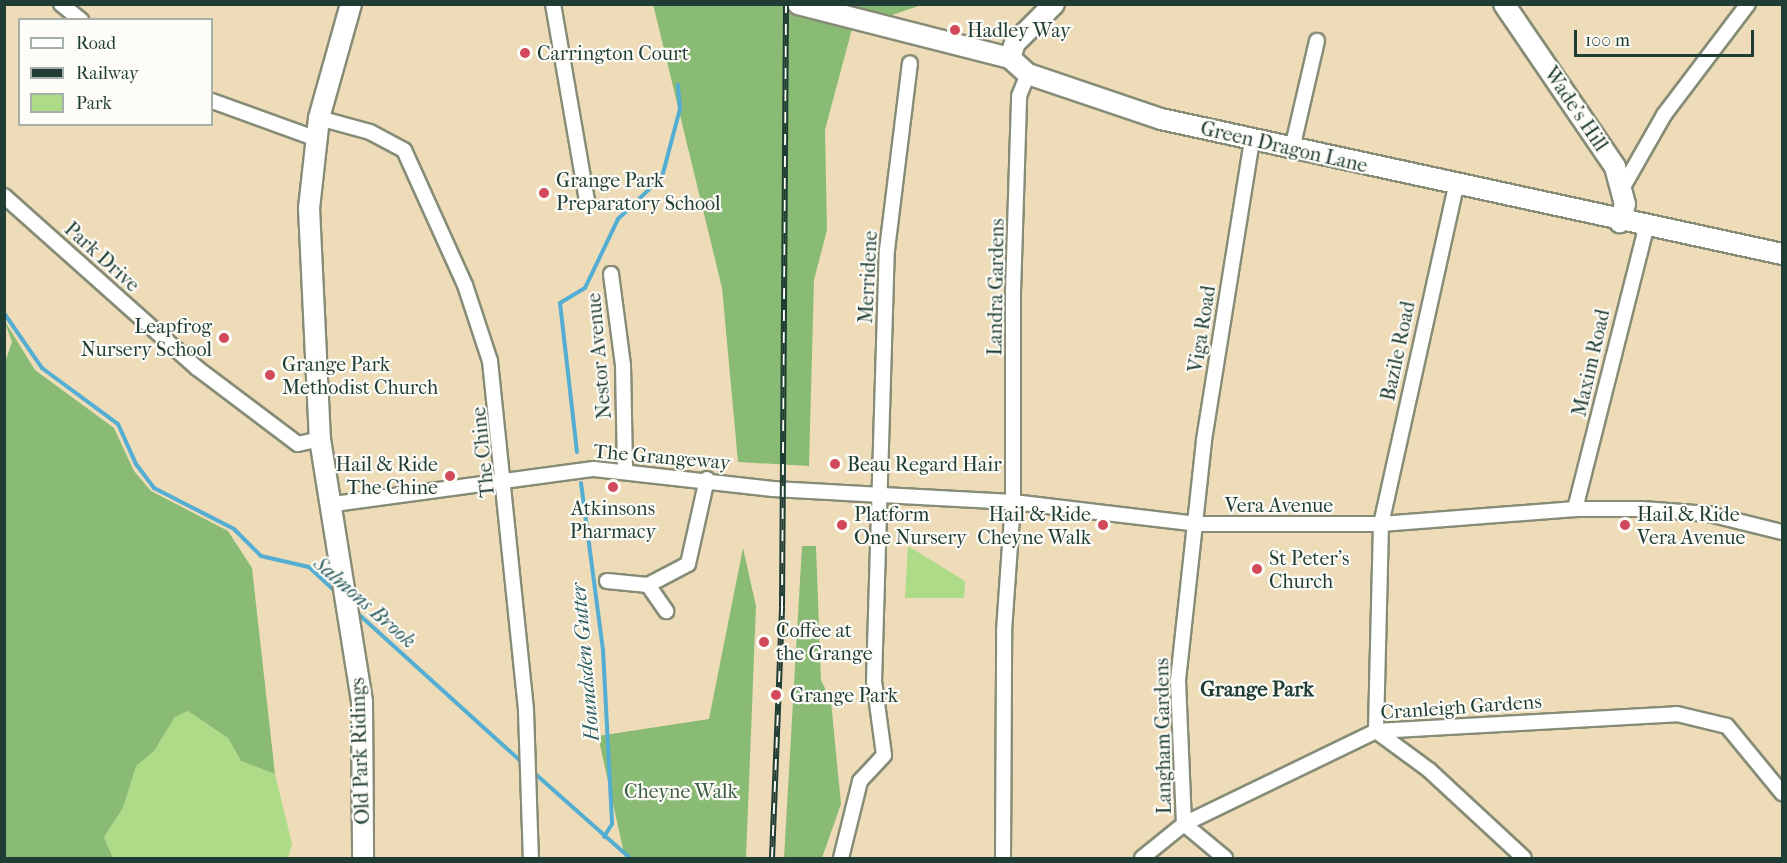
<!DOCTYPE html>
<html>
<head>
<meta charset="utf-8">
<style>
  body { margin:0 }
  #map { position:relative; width:1787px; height:863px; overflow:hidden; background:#eedcb9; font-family:"IM FELL French Canon",serif }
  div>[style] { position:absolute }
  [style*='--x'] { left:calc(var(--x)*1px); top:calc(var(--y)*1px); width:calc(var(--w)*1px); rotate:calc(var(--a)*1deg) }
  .green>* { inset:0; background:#addb88 }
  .forest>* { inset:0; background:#8abb74 }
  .stream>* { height:4px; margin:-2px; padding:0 2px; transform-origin:2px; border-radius:2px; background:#54add2 }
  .roads { filter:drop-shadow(2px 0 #868c76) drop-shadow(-2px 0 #868c76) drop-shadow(0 2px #868c76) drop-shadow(0 -2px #868c76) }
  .street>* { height:14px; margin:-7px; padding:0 7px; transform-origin:7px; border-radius:7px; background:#fff }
  .secondary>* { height:20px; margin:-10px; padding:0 10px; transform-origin:10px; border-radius:10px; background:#fff }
  .rail>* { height:6px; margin-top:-3px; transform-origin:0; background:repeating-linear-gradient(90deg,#fdfcf7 0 11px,#1f3d34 0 22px); box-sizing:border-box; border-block:2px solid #1f3d34 }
  .dots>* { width:16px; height:16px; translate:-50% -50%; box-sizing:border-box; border:3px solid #fdfcf7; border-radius:50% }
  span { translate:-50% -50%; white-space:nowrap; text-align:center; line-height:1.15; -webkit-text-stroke:4.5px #fdfcf7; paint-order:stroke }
  .poi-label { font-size:20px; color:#1f3d34 }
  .left { translate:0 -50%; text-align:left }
  .right { translate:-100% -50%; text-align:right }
  .street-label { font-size:20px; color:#1f3d34 }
  .park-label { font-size:20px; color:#3b5d45 }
  .water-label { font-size:21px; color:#2f5f63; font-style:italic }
  .neighbourhood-label { font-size:21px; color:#1f3d34; font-weight:700 }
  .frame { position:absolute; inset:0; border:6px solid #1f3d34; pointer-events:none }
  .legend { position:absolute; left:18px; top:18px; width:195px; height:108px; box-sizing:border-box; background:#fdfcf7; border:2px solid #a4b0a9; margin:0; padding:8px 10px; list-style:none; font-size:18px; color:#1f3d34 }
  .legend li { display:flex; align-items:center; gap:12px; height:30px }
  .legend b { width:30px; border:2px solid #a4b0a9 }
  .scale { position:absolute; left:1574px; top:30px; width:180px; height:27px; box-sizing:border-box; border:3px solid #1f3d34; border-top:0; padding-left:8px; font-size:18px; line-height:21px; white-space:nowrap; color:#1f3d34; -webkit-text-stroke:4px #fdfcf7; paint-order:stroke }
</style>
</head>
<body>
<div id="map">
  <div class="green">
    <i style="clip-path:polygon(908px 546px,965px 581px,964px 598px,905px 598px)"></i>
    <i style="clip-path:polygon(188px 711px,228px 738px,241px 761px,275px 774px,292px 844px,288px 858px,113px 858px,104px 837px,123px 808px,136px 765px,154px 751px,175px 717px)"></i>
  </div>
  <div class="forest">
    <i style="clip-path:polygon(653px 4px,921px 5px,852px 29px,825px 130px,827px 230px,814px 280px,809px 466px,738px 462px,722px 288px)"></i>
    <i style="clip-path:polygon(4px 320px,35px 370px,114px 428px,134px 471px,151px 491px,228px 531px,252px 568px,275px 774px,241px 761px,228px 738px,188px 711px,175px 717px,154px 751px,136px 766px,123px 808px,104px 837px,113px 858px,5px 858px,4px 365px,12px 342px)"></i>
    <i style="clip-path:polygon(802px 546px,816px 546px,821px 680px,831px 701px,841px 804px,822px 858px,784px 858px)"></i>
    <i style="clip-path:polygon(743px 548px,756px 606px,746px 858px,625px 858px,598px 736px,709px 719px)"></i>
  </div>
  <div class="stream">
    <i style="--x:4;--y:313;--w:67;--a:55.4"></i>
    <i style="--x:42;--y:368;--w:94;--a:36.4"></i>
    <i style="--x:118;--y:424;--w:44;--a:65.8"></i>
    <i style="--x:136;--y:464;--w:30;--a:53"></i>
    <i style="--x:154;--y:488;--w:90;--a:27.1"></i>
    <i style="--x:234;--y:529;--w:38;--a:45"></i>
    <i style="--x:261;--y:556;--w:49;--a:12.9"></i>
    <i style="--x:309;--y:567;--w:40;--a:43"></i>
    <i style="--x:577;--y:452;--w:150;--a:-96.5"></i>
    <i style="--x:560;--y:303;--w:29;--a:-31"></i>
    <i style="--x:585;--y:288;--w:76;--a:-64.4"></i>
    <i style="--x:618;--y:219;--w:61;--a:-43.7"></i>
    <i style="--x:662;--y:177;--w:70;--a:-75.2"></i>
    <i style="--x:680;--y:109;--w:24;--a:-95"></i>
    <i style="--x:581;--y:483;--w:168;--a:82.5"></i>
    <i style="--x:603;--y:650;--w:174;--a:87"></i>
    <i style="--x:612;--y:824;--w:15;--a:122"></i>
    <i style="--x:354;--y:610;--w:229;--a:42.2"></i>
    <i style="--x:532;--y:771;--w:131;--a:41.6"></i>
  </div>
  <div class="roads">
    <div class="street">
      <i style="--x:61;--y:4;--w:26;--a:39"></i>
      <i style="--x:553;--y:4;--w:200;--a:80.2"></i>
      <i style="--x:212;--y:101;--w:112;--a:19.9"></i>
      <i style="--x:319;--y:118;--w:53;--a:15.4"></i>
      <i style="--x:370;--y:132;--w:38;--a:28"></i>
      <i style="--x:404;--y:150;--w:148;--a:65.7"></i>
      <i style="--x:465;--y:285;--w:80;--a:71.8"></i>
      <i style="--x:490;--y:361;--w:352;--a:84.1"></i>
      <i style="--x:526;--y:711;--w:147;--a:88.1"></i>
      <i style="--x:1292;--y:149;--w:111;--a:-77"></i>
      <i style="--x:1456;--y:186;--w:346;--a:102.5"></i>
      <i style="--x:1381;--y:524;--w:207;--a:91.4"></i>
      <i style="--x:1376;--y:731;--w:66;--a:36.3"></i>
      <i style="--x:1429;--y:770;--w:129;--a:42.8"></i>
      <i style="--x:1623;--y:187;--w:83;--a:-60.3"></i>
      <i style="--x:1664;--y:115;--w:139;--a:-52.9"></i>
      <i style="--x:4;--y:196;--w:259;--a:41.7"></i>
      <i style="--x:197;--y:368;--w:126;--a:37"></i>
      <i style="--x:298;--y:444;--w:23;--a:-13"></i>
      <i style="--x:611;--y:274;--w:92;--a:82.5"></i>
      <i style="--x:623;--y:365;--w:105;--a:88.9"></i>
      <i style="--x:334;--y:504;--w:262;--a:-7.7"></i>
      <i style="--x:594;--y:469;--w:180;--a:6.4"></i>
      <i style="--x:773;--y:489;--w:240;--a:3.1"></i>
      <i style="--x:1013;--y:502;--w:185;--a:6.8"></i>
      <i style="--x:1197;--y:524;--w:184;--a:0"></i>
      <i style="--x:1381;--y:524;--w:195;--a:-4.4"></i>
      <i style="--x:1575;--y:509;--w:67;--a:0"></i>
      <i style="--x:1642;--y:509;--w:67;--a:4.3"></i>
      <i style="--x:1709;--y:514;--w:75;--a:13.9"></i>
      <i style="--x:1575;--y:509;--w:290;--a:-75.8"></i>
      <i style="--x:607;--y:581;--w:41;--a:5.6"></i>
      <i style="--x:648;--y:585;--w:45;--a:-27.7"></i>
      <i style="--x:688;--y:564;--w:87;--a:-77.4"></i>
      <i style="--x:648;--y:585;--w:32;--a:55"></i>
      <i style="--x:841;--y:858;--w:79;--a:-76.1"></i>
      <i style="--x:860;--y:781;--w:35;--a:-47"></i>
      <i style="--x:884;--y:755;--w:75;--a:-97.7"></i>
      <i style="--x:874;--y:681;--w:431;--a:-88.3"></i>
      <i style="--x:887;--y:250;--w:188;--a:-83"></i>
      <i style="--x:1003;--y:858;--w:227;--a:-89.7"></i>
      <i style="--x:1004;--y:631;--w:129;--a:-86"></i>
      <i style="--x:1013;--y:502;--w:210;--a:-90"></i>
      <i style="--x:1013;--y:292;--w:196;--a:-88.2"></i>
      <i style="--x:1019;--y:96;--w:24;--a:-68"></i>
      <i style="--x:1142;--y:858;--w:54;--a:-39"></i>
      <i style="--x:1184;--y:824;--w:213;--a:-25.8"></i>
      <i style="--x:1376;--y:731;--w:301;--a:-3.2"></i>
      <i style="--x:1677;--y:714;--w:51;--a:13.5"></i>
      <i style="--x:1727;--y:726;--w:87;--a:50.6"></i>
      <i style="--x:1225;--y:858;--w:53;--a:-140.3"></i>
      <i style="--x:1184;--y:824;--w:144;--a:-92.4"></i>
      <i style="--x:1178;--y:680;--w:241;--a:-83.8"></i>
      <i style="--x:1204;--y:440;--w:303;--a:-80.9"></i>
    </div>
    <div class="secondary">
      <i style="--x:351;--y:4;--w:118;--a:105.7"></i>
      <i style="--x:319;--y:118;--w:91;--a:96.3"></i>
      <i style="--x:309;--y:208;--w:231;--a:87.3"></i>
      <i style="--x:320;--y:439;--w:266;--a:80.9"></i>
      <i style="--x:362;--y:702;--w:156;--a:89.6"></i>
      <i style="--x:798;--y:4;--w:219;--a:14.3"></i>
      <i style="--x:1010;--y:58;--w:24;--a:42"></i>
      <i style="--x:1028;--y:74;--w:140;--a:18.7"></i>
      <i style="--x:1161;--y:119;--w:636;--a:12.26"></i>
      <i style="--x:1504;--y:4;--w:197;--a:55.7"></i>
      <i style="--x:1615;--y:167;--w:38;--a:75"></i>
      <i style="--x:1625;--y:204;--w:19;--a:106"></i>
      <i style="--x:1010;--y:58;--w:16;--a:-72"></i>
      <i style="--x:1015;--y:43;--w:55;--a:-45"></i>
    </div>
  </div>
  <div class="rail">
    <i style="--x:772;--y:858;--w:251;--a:-87.7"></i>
    <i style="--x:782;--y:607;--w:603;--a:-89.62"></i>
  </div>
  <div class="dots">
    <i style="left:955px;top:30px;background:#d1495b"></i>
    <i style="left:525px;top:53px;background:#d1495b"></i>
    <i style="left:544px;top:193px;background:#d1495b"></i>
    <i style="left:224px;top:338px;background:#d1495b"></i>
    <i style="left:270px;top:375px;background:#d1495b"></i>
    <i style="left:835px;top:464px;background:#d1495b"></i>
    <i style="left:450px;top:476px;background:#d1495b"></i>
    <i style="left:613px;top:487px;background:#d1495b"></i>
    <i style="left:842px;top:525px;background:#d1495b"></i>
    <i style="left:1103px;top:525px;background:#d1495b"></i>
    <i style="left:1625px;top:525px;background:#d1495b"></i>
    <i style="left:1257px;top:569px;background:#d1495b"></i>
    <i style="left:764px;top:642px;background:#d1495b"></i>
    <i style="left:776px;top:695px;background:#d1495b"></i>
  </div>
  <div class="poi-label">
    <span class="left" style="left:967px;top:30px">Hadley Way</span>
    <span class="left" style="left:537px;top:53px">Carrington Court</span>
    <span class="left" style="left:556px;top:192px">Grange Park<br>Preparatory School</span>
    <span class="right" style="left:212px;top:338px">Leapfrog<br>Nursery School</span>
    <span class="left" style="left:282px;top:376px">Grange Park<br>Methodist Church</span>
    <span class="right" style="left:438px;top:476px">Hail &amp; Ride<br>The Chine</span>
    <span class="left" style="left:847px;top:464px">Beau Regard Hair</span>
    <span style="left:613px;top:520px">Atkinsons<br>Pharmacy</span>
    <span class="left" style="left:854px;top:526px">Platform<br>One Nursery</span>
    <span class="right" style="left:1091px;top:526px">Hail &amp; Ride<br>Cheyne Walk</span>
    <span class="left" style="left:1637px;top:526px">Hail &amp; Ride<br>Vera Avenue</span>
    <span class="left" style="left:1269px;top:570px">St Peter's<br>Church</span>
    <span class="left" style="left:776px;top:642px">Coffee at<br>the Grange</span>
    <span class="left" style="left:790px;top:695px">Grange Park</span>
  </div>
  <div class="street-label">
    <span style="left:1576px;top:109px;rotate:56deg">Wade's Hill</span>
    <span style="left:1284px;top:147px;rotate:13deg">Green Dragon Lane</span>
    <span style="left:102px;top:257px;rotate:42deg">Park Drive</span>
    <span style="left:868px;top:277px;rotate:-87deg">Merridene</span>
    <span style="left:996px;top:287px;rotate:-89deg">Landra Gardens</span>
    <span style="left:1202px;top:329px;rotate:-81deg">Viga Road</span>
    <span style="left:1398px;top:351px;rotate:-78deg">Bazile Road</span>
    <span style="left:599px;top:356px;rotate:-95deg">Nestor Avenue</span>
    <span style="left:1591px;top:363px;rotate:-77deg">Maxim Road</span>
    <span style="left:483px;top:452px;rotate:-96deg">The Chine</span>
    <span style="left:662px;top:457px;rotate:5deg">The Grangeway</span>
    <span style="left:1279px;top:505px">Vera Avenue</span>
    <span style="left:1461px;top:707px;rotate:-4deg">Cranleigh Gardens</span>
    <span style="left:1163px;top:736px;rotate:-91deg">Langham Gardens</span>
    <span style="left:360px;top:751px;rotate:-92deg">Old Park Ridings</span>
  </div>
  <div class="park-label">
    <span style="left:681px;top:791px">Cheyne Walk</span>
  </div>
  <div class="water-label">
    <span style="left:365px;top:602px;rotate:41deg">Salmons Brook</span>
    <span style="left:585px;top:662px;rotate:-95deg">Houndsden Gutter</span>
  </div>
  <div class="neighbourhood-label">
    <span style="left:1257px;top:689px">Grange Park</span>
  </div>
  <div class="frame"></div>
  <ul class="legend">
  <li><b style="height:8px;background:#fff"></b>Road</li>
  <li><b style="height:8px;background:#1f3d34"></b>Railway</li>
  <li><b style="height:16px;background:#addb88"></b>Park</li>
  </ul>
  <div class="scale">100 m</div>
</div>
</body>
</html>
